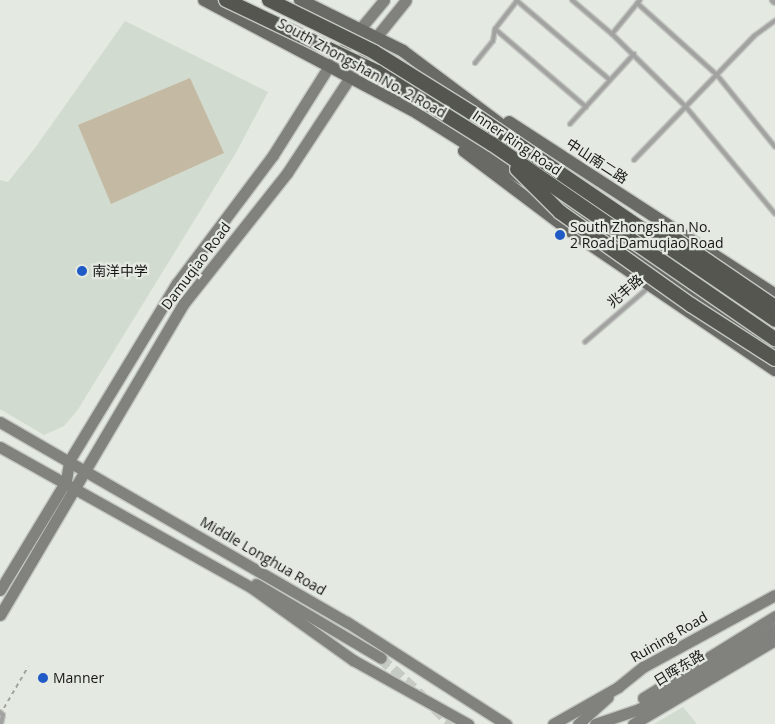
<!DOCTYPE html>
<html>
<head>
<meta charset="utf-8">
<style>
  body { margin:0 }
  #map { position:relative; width:775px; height:724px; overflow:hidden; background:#e4e9e2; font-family:"Open Sans","Noto Sans SC",sans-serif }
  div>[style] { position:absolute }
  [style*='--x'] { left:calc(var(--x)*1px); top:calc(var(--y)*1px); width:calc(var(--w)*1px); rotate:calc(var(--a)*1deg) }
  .built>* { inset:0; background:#d2dbcf }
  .green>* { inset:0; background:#c4baa3 }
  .secondary-tunnel>* { height:11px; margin-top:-5.5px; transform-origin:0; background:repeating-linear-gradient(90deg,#c5cac3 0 11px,transparent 0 16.5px) }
  .path>* { height:2px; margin-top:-1px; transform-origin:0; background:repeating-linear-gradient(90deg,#a0a49f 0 4px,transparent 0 8px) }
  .roads { filter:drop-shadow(1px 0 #c3c7c1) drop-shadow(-1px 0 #c3c7c1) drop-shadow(0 1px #c3c7c1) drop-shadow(0 -1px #c3c7c1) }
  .lane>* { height:4px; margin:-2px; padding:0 2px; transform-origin:2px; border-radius:2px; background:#a2a3a0 }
  .street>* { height:8px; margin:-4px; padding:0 4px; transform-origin:4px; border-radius:4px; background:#a2a3a0 }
  .secondary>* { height:11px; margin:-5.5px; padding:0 5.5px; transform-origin:5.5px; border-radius:5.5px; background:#81827d }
  .primary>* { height:12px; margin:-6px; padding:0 6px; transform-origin:6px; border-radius:6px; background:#696a65 }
  .bridges { filter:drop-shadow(1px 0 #c3c7c1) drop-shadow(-1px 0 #c3c7c1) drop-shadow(0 1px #c3c7c1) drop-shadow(0 -1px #c3c7c1) }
  .highway-bridge>* { height:14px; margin:-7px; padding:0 7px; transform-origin:7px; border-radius:7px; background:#555650 }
  .dots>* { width:14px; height:14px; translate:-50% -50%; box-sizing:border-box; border:2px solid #e4e9e2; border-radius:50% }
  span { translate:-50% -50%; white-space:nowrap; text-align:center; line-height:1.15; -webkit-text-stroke:4.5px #e4e9e2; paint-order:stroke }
  .street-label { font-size:14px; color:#151715 }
  .poi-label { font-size:14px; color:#151715 }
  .left { translate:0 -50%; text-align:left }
</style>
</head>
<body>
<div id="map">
  <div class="built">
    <i style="clip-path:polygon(125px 21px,268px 92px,237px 151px,77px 411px,64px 426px,44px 435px,0 409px,0 180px,8px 182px,35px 148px)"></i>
    <i style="clip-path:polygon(683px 707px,697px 724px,654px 724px)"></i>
  </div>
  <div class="green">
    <i style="clip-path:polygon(190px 78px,224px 153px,111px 204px,78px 125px)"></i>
  </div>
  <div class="secondary-tunnel">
    <i style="--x:381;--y:658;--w:56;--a:42.8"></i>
    <i style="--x:435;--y:708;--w:23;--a:43"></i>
  </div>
  <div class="path">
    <i style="--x:4;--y:708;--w:48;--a:-59.7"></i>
  </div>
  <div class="roads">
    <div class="lane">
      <i style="--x:516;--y:0;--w:123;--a:40.4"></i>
      <i style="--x:572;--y:0;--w:52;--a:40.4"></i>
      <i style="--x:612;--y:34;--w:104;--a:44.6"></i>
      <i style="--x:686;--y:107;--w:139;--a:50.2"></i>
      <i style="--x:637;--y:3;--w:108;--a:42"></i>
      <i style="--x:717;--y:75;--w:92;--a:51.1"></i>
      <i style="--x:495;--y:29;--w:120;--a:40.6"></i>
      <i style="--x:612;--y:34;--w:44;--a:-50.5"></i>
      <i style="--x:475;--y:63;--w:28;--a:-51"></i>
      <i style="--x:493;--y:41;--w:12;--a:-81"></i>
      <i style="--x:495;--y:29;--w:37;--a:-52"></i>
      <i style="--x:570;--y:124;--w:95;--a:-47.6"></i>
      <i style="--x:634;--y:160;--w:173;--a:-45.9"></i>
      <i style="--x:754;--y:36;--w:26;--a:-36"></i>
      <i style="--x:585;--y:342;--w:84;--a:-40.7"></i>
      <i style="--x:0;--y:712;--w:4;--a:45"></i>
      <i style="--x:3;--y:715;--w:9;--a:103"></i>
    </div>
    <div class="street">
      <i style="--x:774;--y:0;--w:1;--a:45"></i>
    </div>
    <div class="secondary">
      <i style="--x:0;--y:422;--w:401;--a:30"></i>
      <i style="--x:347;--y:622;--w:189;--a:32.7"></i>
      <i style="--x:0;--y:447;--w:289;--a:29.2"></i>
      <i style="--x:252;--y:588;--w:124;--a:35.5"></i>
      <i style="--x:353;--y:660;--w:132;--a:29.1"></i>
      <i style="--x:256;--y:584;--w:145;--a:30.6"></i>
      <i style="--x:0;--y:590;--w:127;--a:-58.8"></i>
      <i style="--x:66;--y:481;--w:20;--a:-81"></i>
      <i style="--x:69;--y:461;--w:208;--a:-58.8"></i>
      <i style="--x:177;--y:283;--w:160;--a:-53.1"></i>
      <i style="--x:273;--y:155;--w:105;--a:-57.8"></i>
      <i style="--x:329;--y:66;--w:86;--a:-50.2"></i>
      <i style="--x:0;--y:615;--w:362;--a:-59.5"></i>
      <i style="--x:184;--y:303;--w:166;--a:-51.6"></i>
      <i style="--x:287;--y:173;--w:164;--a:-56.7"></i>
      <i style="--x:377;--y:36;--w:46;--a:-51.1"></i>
      <i style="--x:643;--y:698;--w:155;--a:-31.8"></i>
      <i style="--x:553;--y:724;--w:75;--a:-29.6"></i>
      <i style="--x:618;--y:687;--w:32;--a:-39"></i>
      <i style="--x:643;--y:667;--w:150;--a:-28.6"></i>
      <i style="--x:578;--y:724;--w:40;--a:-42"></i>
      <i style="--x:595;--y:724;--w:46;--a:-18.8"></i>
      <i style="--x:639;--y:709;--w:158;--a:-30.5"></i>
      <i style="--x:633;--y:724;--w:165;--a:-30.6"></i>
    </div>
    <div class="primary">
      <i style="--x:204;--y:0;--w:241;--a:27.9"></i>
      <i style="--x:417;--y:113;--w:126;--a:32.1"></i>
      <i style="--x:300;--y:0;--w:115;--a:26.3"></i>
      <i style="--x:403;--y:51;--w:140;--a:36.9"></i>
      <i style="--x:509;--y:122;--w:317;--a:33"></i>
      <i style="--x:464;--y:151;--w:128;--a:37"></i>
      <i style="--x:566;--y:228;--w:253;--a:34.2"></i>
      <i style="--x:547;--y:195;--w:272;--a:34.7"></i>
    </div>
  </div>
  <div class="bridges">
    <div class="highway-bridge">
      <i style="--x:226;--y:0;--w:167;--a:25.5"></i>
      <i style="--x:377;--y:72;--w:136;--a:32.1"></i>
      <i style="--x:492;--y:144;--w:344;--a:34.6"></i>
      <i style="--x:269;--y:0;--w:117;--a:26.3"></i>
      <i style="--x:374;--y:52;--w:115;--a:31.9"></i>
      <i style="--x:472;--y:113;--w:367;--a:34.3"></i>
      <i style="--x:517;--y:169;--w:61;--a:45"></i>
      <i style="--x:560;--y:212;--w:161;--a:35.4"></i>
      <i style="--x:691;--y:305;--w:100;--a:32.7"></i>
      <i style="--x:668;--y:234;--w:130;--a:34.3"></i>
    </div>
  </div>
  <div class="dots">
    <i style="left:560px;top:235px;background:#205ac7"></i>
    <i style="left:82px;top:271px;background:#205ac7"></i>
    <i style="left:43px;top:678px;background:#205ac7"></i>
  </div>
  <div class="street-label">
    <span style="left:362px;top:68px;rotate:29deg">South Zhongshan No. 2 Road</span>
    <span style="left:517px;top:143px;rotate:34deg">Inner Ring Road</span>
    <span style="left:597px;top:161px;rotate:33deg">中山南二路</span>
    <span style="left:196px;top:266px;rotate:-53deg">Damuqiao Road</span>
    <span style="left:625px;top:291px;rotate:-41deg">兆丰路</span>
    <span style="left:263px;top:556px;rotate:30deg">Middle Longhua Road</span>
    <span style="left:669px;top:637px;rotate:-30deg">Ruining Road</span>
    <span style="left:679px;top:668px;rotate:-31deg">日晖东路</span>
  </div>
  <div class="poi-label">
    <span class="left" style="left:570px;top:235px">South Zhongshan No.<br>2 Road Damuqiao Road</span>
    <span class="left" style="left:92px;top:271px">南洋中学</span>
    <span class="left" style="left:53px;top:678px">Manner</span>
  </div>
</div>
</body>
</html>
